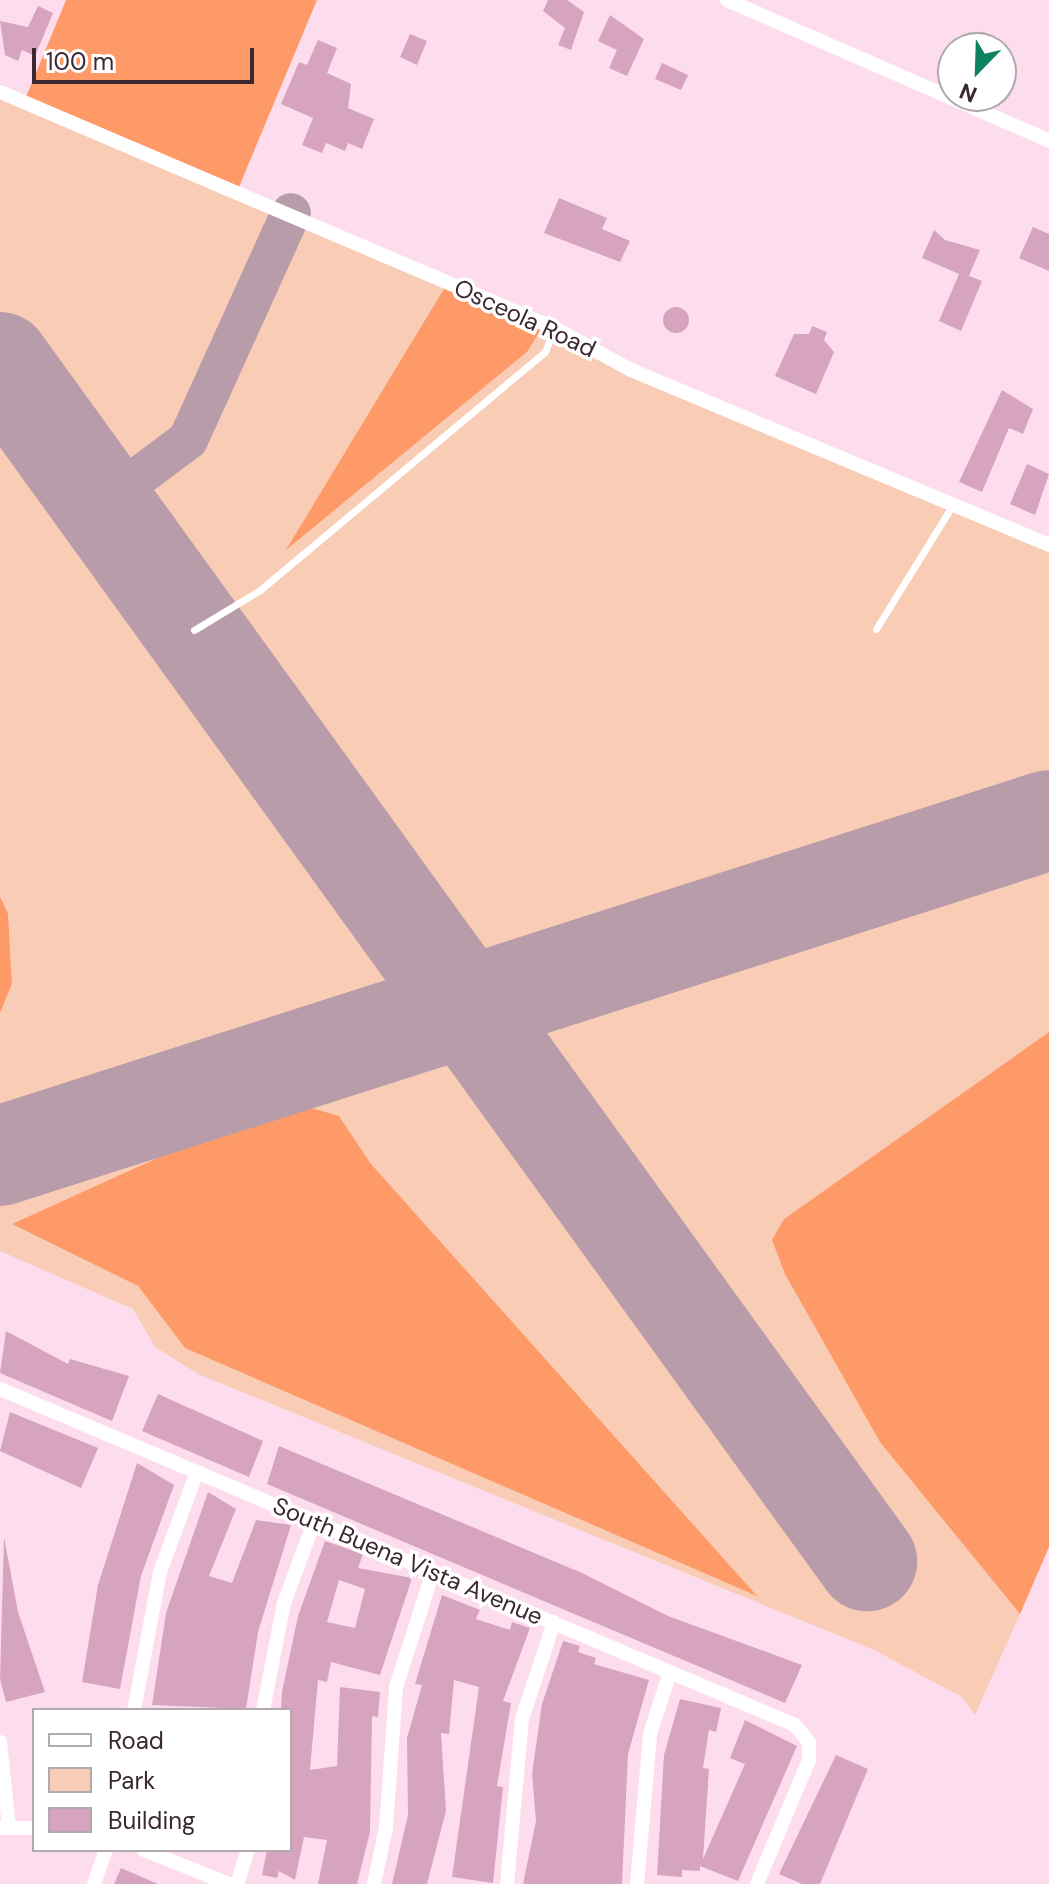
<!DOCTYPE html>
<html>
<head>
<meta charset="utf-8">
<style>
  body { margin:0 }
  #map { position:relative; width:1049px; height:1884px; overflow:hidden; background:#fddded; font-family:"DM Sans",sans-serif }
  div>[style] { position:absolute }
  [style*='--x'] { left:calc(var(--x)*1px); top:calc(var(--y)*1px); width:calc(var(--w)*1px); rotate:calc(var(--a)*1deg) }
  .green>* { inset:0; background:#f9ccb6 }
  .forest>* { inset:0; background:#fe9a68 }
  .taxiway>* { height:40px; margin:-20px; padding:0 20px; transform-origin:20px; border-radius:20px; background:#b89caa }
  .runway>* { height:100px; margin:-50px; padding:0 50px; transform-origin:50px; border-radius:50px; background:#b89caa }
  .building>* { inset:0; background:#d6a4be }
  .round { border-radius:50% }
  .lane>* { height:7px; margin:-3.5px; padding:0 3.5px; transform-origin:3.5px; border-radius:3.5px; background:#fff }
  .street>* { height:14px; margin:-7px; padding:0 7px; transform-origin:7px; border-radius:7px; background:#fff }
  span { translate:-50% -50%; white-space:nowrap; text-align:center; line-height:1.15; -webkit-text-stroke:7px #fff; paint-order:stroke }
  .street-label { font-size:24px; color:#3b2832 }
  .legend { position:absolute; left:32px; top:1708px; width:260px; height:144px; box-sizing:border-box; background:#fff; border:2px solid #b1a9ad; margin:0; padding:10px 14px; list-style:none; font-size:24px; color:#3b2832 }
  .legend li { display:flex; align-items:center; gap:16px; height:40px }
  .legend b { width:40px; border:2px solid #b1a9ad }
  .north { position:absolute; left:937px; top:32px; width:80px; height:80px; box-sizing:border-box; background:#fff; border:2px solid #b1a9ad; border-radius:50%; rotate:203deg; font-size:22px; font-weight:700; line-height:32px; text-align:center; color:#3b2832 }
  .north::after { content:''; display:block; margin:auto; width:28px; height:36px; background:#0c8260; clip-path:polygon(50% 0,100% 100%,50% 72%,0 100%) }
  .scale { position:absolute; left:32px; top:48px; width:222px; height:36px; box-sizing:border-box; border:4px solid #3b2832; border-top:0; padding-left:10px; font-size:24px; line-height:28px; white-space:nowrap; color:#3b2832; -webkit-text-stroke:6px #fff; paint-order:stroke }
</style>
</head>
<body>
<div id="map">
  <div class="green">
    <i style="clip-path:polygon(evenodd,0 96px,445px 287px,288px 548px,527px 352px,541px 330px,640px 379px,1049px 550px,1049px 1032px,784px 1219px,961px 1534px,1020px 1614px,975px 1715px,962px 1697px,874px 1650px,198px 1374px,155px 1347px,133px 1309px,0 1251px,0 1013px,12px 984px,8px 914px,0 896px,0 96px,285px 1100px,339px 1116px,371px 1164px,185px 1348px,138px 1286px,13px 1224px,285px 1100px)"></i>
  </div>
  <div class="forest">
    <i style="clip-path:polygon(66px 0,317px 0,239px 187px,26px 97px)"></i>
    <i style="clip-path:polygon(445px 287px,541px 330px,527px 352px,286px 550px)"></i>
    <i style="clip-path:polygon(0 896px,8px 914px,12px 984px,0 1013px)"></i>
    <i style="clip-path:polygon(1049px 1032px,1049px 1547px,1020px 1614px,880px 1442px,785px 1274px,772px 1240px,784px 1219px)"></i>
    <i style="clip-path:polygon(285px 1100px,339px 1116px,371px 1164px,757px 1596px,185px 1348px,138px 1286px,12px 1224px)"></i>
  </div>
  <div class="taxiway">
    <i style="--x:102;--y:504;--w:107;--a:-36.7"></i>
    <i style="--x:188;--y:440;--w:249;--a:-65.6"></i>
  </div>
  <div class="runway">
    <i style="--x:0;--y:362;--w:1480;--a:54.13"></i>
    <i style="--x:0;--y:1156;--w:1101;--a:-17.76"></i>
  </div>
  <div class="building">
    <i style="clip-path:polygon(548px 0,567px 0,584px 12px,571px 50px,558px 45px,565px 28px,543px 11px)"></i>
    <i style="clip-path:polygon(38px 6px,53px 13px,35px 56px,22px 50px,18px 61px,5px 55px,0 21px,28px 27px)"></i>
    <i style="clip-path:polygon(610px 15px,644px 39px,627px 76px,609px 68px,617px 50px,598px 41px)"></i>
    <i style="clip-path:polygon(410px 34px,427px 41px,417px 65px,400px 57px)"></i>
    <i style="clip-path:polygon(318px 40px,337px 48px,327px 73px,351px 84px,348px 108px,374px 119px,362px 149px,348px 143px,345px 151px,326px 143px,322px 153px,302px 145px,313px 118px,281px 104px,299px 62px,307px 65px)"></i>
    <i style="clip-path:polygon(662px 63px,688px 75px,681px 90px,655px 79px)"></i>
    <i style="clip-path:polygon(559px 198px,607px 218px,602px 229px,630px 241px,620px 262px,544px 233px)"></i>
    <i style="clip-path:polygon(1033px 227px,1049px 234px,1049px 271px,1019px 258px)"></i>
    <i style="clip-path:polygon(934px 230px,945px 240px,980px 250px,969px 276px,982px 281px,961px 331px,939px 321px,959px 274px,922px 258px)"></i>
    <i class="round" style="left:663px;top:307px;width:26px;height:26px"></i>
    <i style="clip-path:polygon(812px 326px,827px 332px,824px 340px,834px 352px,816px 394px,775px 376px,794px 334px,809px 334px)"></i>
    <i style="clip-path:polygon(1002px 390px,1033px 409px,1023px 434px,1009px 428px,982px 492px,959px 482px)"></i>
    <i style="clip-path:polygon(1027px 464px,1049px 474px,1035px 515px,1010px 504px)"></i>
    <i style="clip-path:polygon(6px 1331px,68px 1364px,70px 1359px,129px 1376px,112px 1421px,0 1373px)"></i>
    <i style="clip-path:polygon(158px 1394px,263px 1441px,249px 1477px,142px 1431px)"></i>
    <i style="clip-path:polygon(10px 1412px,98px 1448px,81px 1488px,0 1451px)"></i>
    <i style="clip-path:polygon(279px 1446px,582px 1573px,668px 1616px,802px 1665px,785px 1703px,267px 1484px)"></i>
    <i style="clip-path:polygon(137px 1463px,174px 1485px,141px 1576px,120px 1689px,82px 1682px,98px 1585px)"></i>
    <i style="clip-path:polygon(208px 1492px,236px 1509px,209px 1576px,232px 1583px,256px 1520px,291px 1525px,258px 1632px,246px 1709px,152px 1705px,166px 1613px)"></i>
    <i style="clip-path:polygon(4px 1537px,18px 1612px,45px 1692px,6px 1702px,0 1679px)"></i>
    <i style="clip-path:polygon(evenodd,325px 1541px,363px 1554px,358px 1568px,412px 1578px,380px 1675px,331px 1662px,327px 1682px,318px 1680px,310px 1770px,337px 1766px,340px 1687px,380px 1692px,378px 1717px,372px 1716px,370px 1832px,357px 1884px,318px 1884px,327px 1840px,304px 1837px,295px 1880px,279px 1871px,277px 1878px,262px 1875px,267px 1850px,290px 1850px,290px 1710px,281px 1710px,282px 1692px,298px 1616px,325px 1541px,339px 1580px,365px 1589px,355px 1628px,327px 1622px,339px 1580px)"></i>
    <i style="clip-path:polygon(442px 1595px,480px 1610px,476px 1619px,510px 1630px,512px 1622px,530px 1628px,503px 1701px,511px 1703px,497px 1786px,503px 1787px,493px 1883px,452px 1877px,479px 1687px,454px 1680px,449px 1734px,441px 1733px,446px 1811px,427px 1884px,392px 1884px,408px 1815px,407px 1738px,422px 1685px,415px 1684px)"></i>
    <i style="clip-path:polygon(563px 1641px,580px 1646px,578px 1652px,596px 1658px,594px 1664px,649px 1680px,628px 1754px,622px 1884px,523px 1884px,536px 1821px,532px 1774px,542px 1704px)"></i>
    <i style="clip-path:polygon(680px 1699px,721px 1708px,716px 1732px,709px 1730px,703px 1768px,709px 1769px,703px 1859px,745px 1764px,730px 1758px,745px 1720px,797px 1746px,738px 1881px,700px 1866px,700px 1871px,682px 1870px,682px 1877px,657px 1875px,664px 1755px)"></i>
    <i style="clip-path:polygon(836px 1755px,868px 1769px,820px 1884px,802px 1884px,779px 1874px)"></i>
    <i style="clip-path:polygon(121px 1868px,158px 1884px,114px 1884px)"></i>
  </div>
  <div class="lane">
    <i style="--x:876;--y:629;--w:145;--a:-58.3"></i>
    <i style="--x:194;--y:630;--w:77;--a:-31.2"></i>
    <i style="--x:260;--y:590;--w:371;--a:-39.9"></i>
    <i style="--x:545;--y:352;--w:26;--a:-69"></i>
  </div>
  <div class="street">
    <i style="--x:727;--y:0;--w:352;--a:23.6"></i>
    <i style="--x:0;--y:92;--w:602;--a:23.07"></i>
    <i style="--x:554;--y:328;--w:88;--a:28.6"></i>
    <i style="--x:631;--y:370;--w:453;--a:22.7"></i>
    <i style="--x:0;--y:1389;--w:863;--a:22.91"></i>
    <i style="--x:795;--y:1725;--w:22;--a:51"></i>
    <i style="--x:809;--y:1742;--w:18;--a:90"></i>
    <i style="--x:809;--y:1760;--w:134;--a:112.8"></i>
    <i style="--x:134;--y:1710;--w:140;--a:-79.3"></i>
    <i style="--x:160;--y:1572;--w:107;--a:-69.7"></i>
    <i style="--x:263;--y:1710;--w:109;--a:-78.9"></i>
    <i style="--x:284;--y:1603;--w:86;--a:-69.7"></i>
    <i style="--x:0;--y:1742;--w:85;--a:84"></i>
    <i style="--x:2;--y:1828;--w:32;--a:0"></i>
    <i style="--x:144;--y:1850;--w:92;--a:21.8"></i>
    <i style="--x:94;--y:1884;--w:36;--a:-71"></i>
    <i style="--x:237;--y:1884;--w:36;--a:-72"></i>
    <i style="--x:374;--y:1884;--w:57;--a:-77.9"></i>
    <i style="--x:386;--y:1828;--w:141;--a:-85.9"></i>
    <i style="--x:396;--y:1687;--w:121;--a:-72.2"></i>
    <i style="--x:507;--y:1884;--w:166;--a:-84.8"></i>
    <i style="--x:522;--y:1719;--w:102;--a:-71.7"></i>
    <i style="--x:637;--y:1884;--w:151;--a:-85"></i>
    <i style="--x:650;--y:1734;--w:65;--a:-72.1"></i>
  </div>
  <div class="street-label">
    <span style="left:525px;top:318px;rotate:25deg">Osceola Road</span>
    <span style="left:408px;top:1561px;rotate:23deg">South Buena Vista Avenue</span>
  </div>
  <ul class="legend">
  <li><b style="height:10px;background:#fff"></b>Road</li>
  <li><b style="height:22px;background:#f9ccb6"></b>Park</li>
  <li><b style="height:22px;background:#d6a4be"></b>Building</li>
  </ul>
  <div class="north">N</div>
  <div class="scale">100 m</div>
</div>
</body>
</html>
